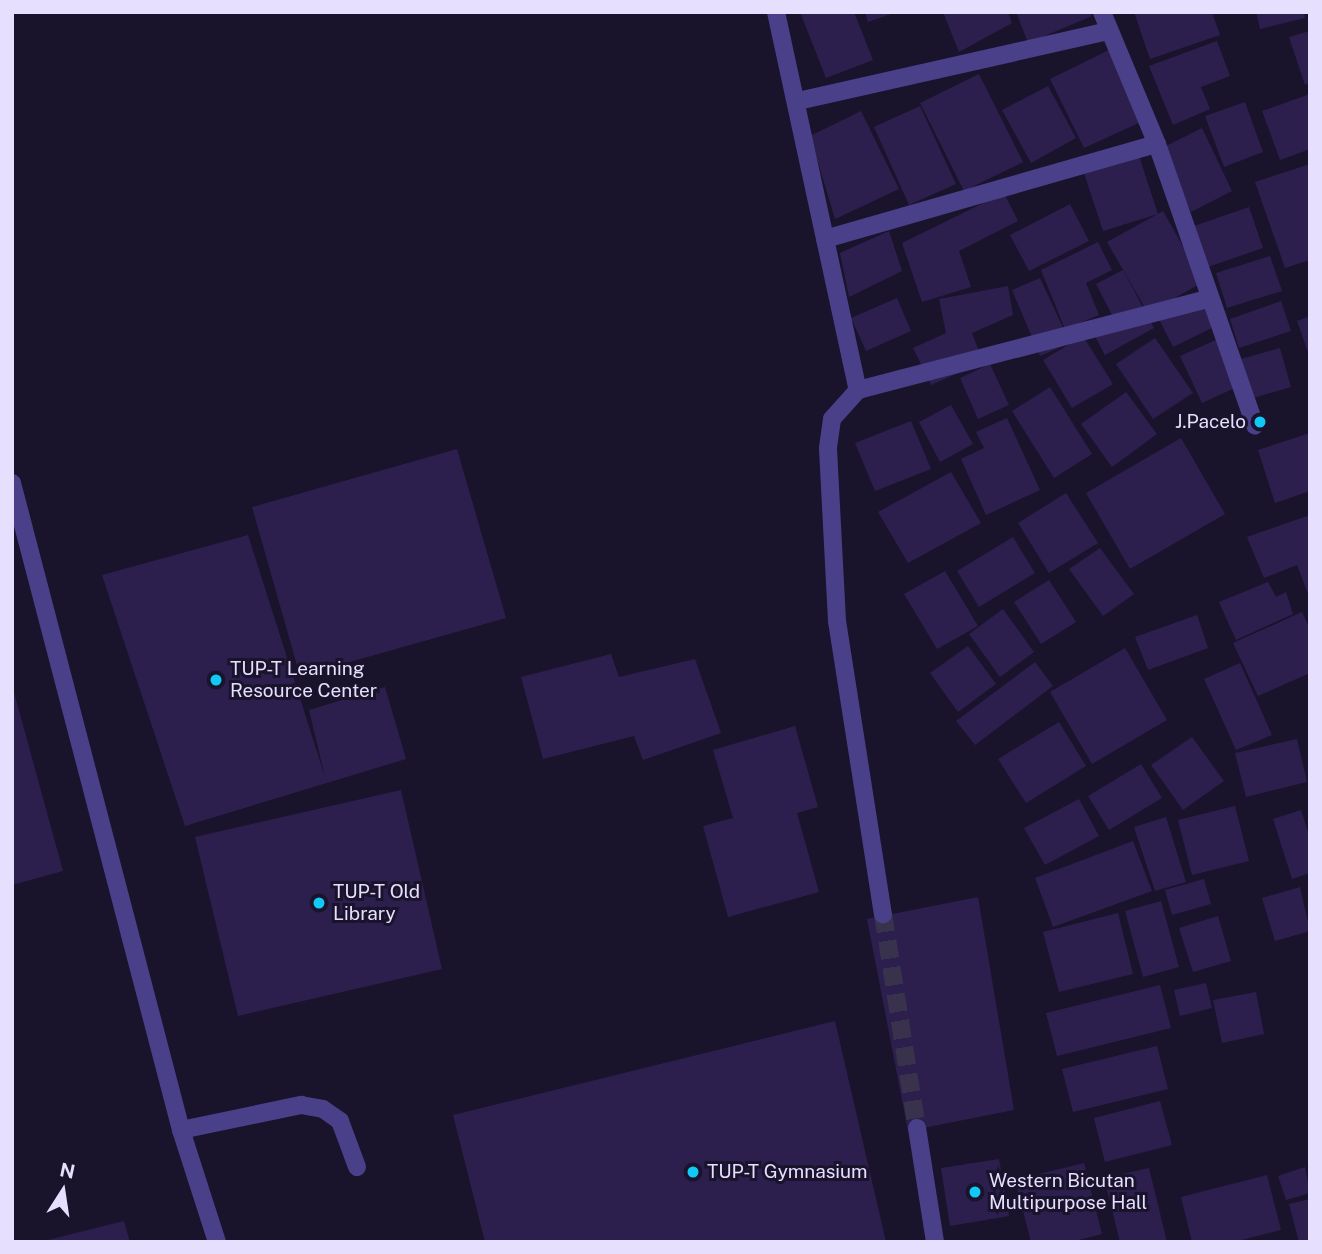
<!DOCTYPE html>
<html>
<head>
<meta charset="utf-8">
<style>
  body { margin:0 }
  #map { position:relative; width:1322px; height:1254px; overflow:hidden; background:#1a132c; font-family:"Public Sans",sans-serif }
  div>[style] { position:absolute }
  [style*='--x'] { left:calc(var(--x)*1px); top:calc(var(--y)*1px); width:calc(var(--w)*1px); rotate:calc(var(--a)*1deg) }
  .building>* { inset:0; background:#2d1f4d }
  .minor-tunnel>* { height:18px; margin-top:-9px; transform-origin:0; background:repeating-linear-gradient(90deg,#39324c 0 18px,transparent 0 27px) }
  .service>* { height:18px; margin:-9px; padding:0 9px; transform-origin:9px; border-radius:9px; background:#4a4089 }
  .minor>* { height:18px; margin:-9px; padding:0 9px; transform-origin:9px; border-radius:9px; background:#4a4089 }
  .dots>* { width:19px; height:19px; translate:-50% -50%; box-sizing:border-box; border:4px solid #1a132c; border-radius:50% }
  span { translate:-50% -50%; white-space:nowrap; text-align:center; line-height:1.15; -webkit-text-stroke:6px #1a132c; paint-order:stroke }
  .poi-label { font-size:19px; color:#e6dffe }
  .right { translate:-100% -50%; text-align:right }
  .left { translate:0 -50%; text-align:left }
  .frame { position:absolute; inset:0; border:14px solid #e6dffe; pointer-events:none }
  .north { position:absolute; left:28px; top:1156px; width:70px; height:70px; -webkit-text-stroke:5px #1a132c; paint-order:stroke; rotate:12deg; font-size:19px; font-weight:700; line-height:28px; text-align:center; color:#e6dffe }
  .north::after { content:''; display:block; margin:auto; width:24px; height:32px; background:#e6dffe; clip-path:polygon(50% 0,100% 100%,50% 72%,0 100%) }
</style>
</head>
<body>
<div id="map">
  <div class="building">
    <i style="clip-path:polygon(800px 12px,854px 12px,873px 60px,826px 78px)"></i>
    <i style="clip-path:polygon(865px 12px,894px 12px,894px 13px,868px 22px)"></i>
    <i style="clip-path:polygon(943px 12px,1008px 12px,1012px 23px,959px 52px)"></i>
    <i style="clip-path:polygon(1016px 12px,1090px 12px,1092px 16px,1028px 43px)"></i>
    <i style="clip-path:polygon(1134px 12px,1212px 12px,1220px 35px,1150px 59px)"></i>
    <i style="clip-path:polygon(1256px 12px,1304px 12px,1305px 18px,1260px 29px)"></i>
    <i style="clip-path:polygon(1310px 31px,1310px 83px,1305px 85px,1289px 37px)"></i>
    <i style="clip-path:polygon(1217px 41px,1230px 76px,1201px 87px,1210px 109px,1173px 125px,1149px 66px)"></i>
    <i style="clip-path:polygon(1109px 50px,1143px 121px,1084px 148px,1050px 79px)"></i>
    <i style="clip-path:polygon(979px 74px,1023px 162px,964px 191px,920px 103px)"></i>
    <i style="clip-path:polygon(1048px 86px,1076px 138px,1031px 163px,1002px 110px)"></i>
    <i style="clip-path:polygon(1310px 94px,1310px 149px,1280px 160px,1262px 111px)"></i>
    <i style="clip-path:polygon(1245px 102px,1263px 152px,1224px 167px,1205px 116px)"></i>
    <i style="clip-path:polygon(920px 106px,956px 184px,909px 205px,874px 127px)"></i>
    <i style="clip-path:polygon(861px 111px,899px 189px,835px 219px,810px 136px)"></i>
    <i style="clip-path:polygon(1202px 128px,1232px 191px,1191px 212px,1160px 149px)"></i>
    <i style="clip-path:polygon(1139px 156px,1158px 214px,1103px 231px,1084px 173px)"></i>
    <i style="clip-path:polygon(1310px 164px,1310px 260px,1285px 268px,1255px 182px)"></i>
    <i style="clip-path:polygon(1004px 193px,1018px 221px,959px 251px,971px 287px,922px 302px,902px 243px)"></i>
    <i style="clip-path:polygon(1070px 204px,1089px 241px,1029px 271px,1010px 235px)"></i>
    <i style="clip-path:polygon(1249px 207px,1263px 248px,1208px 267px,1194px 226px)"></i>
    <i style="clip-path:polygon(1163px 211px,1203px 282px,1148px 313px,1107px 242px)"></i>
    <i style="clip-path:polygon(889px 231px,902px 271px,849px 297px,840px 253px)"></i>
    <i style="clip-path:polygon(1098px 242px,1112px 270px,1086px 283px,1099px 315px,1065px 329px,1041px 270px)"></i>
    <i style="clip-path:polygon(1270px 256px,1282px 291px,1227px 308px,1216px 273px)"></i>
    <i style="clip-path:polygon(1123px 270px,1154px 328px,1105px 355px,1090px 327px,1112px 315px,1096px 284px)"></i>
    <i style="clip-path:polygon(1040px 278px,1070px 343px,1040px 356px,1012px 290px)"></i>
    <i style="clip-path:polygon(1008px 286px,1013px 315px,972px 333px,983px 362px,931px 385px,913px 348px,946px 333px,939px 299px)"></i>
    <i style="clip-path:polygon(1199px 293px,1216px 326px,1173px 347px,1157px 315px)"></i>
    <i style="clip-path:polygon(897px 298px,911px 331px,866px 351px,851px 318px)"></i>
    <i style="clip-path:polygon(1281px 301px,1291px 331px,1239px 348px,1230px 319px)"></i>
    <i style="clip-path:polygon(1310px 316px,1310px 355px,1309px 355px,1297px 321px)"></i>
    <i style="clip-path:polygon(1083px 336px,1113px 384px,1072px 408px,1043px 360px)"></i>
    <i style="clip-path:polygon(1155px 338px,1193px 393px,1153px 419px,1116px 364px)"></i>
    <i style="clip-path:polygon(1218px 339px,1239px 386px,1202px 403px,1180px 356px)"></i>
    <i style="clip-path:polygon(1280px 348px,1291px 387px,1253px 398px,1241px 359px)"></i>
    <i style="clip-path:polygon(990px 364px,1009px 405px,978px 419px,960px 378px)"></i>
    <i style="clip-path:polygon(1050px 387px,1092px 454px,1054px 478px,1012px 411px)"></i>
    <i style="clip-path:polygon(1126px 392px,1157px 434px,1112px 467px,1081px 424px)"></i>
    <i style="clip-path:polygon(951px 405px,973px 444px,940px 462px,919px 422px)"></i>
    <i style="clip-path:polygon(1007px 418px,1040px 490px,986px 515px,961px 459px,984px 448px,976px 432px)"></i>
    <i style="clip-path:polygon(911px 421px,931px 469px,875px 491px,855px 443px)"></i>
    <i style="clip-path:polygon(1310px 433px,1310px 491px,1275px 503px,1258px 450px)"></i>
    <i style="clip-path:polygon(1181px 438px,1225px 514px,1130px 569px,1086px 493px)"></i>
    <i style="clip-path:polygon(457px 449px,506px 618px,300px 676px,252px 507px)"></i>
    <i style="clip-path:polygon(951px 472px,981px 523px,908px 563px,878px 512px)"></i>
    <i style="clip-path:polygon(1066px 493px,1098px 543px,1049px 573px,1018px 523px)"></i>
    <i style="clip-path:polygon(1310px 515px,1310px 594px,1308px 594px,1297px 565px,1264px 578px,1247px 537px)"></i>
    <i style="clip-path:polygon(248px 535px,325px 777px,309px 710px,385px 687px,406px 759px,185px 826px,102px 575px)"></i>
    <i style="clip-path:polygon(1013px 537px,1035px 573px,979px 607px,957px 571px)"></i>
    <i style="clip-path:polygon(1100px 548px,1134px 594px,1103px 616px,1069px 569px)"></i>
    <i style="clip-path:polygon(945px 571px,978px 626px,937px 649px,904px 594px)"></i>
    <i style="clip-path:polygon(1049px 580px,1076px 622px,1041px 644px,1014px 602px)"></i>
    <i style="clip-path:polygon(1268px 582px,1276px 597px,1286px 592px,1293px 614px,1236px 640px,1219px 602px)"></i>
    <i style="clip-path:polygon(1003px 609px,1034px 652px,1000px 677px,969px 634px)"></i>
    <i style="clip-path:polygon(1302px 612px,1310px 629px,1310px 673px,1258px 696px,1233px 643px)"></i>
    <i style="clip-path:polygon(1197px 615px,1208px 648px,1148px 670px,1135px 637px)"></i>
    <i style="clip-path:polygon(968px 646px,996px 684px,958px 712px,930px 673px)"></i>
    <i style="clip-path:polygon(1125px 648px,1167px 720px,1092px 764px,1050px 692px)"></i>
    <i style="clip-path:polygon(611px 654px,619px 677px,695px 659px,721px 733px,643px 760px,634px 736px,543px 759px,521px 677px)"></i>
    <i style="clip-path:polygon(1035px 662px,1053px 686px,975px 745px,956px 721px)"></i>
    <i style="clip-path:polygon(1240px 663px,1272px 735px,1236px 750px,1204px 679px)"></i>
    <i style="clip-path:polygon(12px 685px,63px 871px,12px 885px)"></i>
    <i style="clip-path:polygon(1059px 722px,1086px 766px,1026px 803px,998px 759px)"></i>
    <i style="clip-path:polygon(795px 726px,818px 807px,797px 813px,819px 892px,728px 917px,703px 826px,733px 818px,713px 750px)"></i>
    <i style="clip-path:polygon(1192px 737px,1224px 781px,1183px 810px,1151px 765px)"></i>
    <i style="clip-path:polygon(1297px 739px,1307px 782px,1246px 797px,1235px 753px)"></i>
    <i style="clip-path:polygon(1141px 764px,1162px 798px,1109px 830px,1088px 796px)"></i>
    <i style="clip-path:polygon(401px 790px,442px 969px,238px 1016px,195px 837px)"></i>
    <i style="clip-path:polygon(1079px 799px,1099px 836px,1045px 865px,1024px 828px)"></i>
    <i style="clip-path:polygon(1235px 806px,1249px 861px,1192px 875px,1178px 820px)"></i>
    <i style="clip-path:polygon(1301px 810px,1310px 838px,1310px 873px,1292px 879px,1273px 819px)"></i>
    <i style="clip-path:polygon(1166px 817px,1186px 882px,1155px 891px,1134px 827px)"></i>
    <i style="clip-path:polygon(1133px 841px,1152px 891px,1053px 927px,1035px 878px)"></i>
    <i style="clip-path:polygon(1204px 879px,1211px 904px,1172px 915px,1165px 890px)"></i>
    <i style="clip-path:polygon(1300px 887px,1310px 931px,1275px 941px,1262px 898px)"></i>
    <i style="clip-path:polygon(978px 897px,1014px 1110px,908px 1131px,867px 919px)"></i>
    <i style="clip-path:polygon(1161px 901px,1179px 967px,1143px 977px,1125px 911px)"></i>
    <i style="clip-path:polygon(1118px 913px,1133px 974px,1059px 992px,1043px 932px)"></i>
    <i style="clip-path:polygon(1218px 916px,1231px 961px,1193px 972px,1179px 928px)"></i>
    <i style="clip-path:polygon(1206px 983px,1212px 1008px,1180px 1016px,1174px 990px)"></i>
    <i style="clip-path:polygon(1160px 985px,1171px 1028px,1057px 1056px,1046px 1013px)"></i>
    <i style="clip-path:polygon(1256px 992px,1264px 1034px,1222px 1043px,1213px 1000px)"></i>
    <i style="clip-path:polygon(835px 1021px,886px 1242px,485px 1242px,453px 1115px)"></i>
    <i style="clip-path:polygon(1157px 1046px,1168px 1089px,1073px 1112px,1062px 1069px)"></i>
    <i style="clip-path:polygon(1160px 1101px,1172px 1145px,1105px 1162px,1094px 1118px)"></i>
    <i style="clip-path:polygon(999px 1159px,1009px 1216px,950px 1226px,941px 1168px)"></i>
    <i style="clip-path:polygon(1084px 1163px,1102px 1234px,1071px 1242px,1031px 1242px,1015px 1180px)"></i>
    <i style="clip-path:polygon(1305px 1167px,1310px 1193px,1286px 1200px,1278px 1176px)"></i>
    <i style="clip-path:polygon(1149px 1168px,1167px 1242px,1120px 1242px,1104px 1178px)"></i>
    <i style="clip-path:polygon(1267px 1175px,1281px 1230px,1233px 1242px,1192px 1242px,1181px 1197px)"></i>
    <i style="clip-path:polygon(1310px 1199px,1310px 1239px,1299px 1242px,1289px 1204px)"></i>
    <i style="clip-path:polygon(124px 1221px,130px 1242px,45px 1242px,44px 1241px)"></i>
  </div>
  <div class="minor-tunnel">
    <i style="--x:883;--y:914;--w:217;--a:81"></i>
  </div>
  <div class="service">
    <i style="--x:12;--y:483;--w:669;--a:75.36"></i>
    <i style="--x:181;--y:1130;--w:118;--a:72.2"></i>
    <i style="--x:181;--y:1130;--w:123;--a:-11.8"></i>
    <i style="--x:301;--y:1105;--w:22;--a:10"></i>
    <i style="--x:323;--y:1109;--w:21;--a:35"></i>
    <i style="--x:340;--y:1121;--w:49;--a:69.7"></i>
  </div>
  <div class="minor">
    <i style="--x:776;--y:12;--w:387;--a:77.8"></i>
    <i style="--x:858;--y:390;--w:39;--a:132"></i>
    <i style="--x:832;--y:419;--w:30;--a:98"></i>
    <i style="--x:828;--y:449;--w:172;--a:87"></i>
    <i style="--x:837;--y:621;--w:297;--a:81.1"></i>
    <i style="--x:1102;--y:12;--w:143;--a:67.4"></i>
    <i style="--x:1157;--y:144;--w:298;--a:70.8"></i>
    <i style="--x:798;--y:101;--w:318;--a:-12.7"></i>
    <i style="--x:825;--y:239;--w:345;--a:-16"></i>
    <i style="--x:858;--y:390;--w:364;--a:-14.6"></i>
    <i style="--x:917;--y:1128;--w:115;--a:81"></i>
  </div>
  <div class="dots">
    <i style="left:1260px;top:422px;background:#12c8f7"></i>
    <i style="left:216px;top:680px;background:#12c8f7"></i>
    <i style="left:319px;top:903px;background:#12c8f7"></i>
    <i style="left:693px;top:1172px;background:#12c8f7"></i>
    <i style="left:975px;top:1192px;background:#12c8f7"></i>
  </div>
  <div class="poi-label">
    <span class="right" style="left:1246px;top:422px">J.Pacelo</span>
    <span class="left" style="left:230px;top:680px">TUP-T Learning<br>Resource Center</span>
    <span class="left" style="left:333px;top:903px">TUP-T Old<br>Library</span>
    <span class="left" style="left:707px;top:1172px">TUP-T Gymnasium</span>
    <span class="left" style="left:989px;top:1192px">Western Bicutan<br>Multipurpose Hall</span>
  </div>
  <div class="frame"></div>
  <div class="north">N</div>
</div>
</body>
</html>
